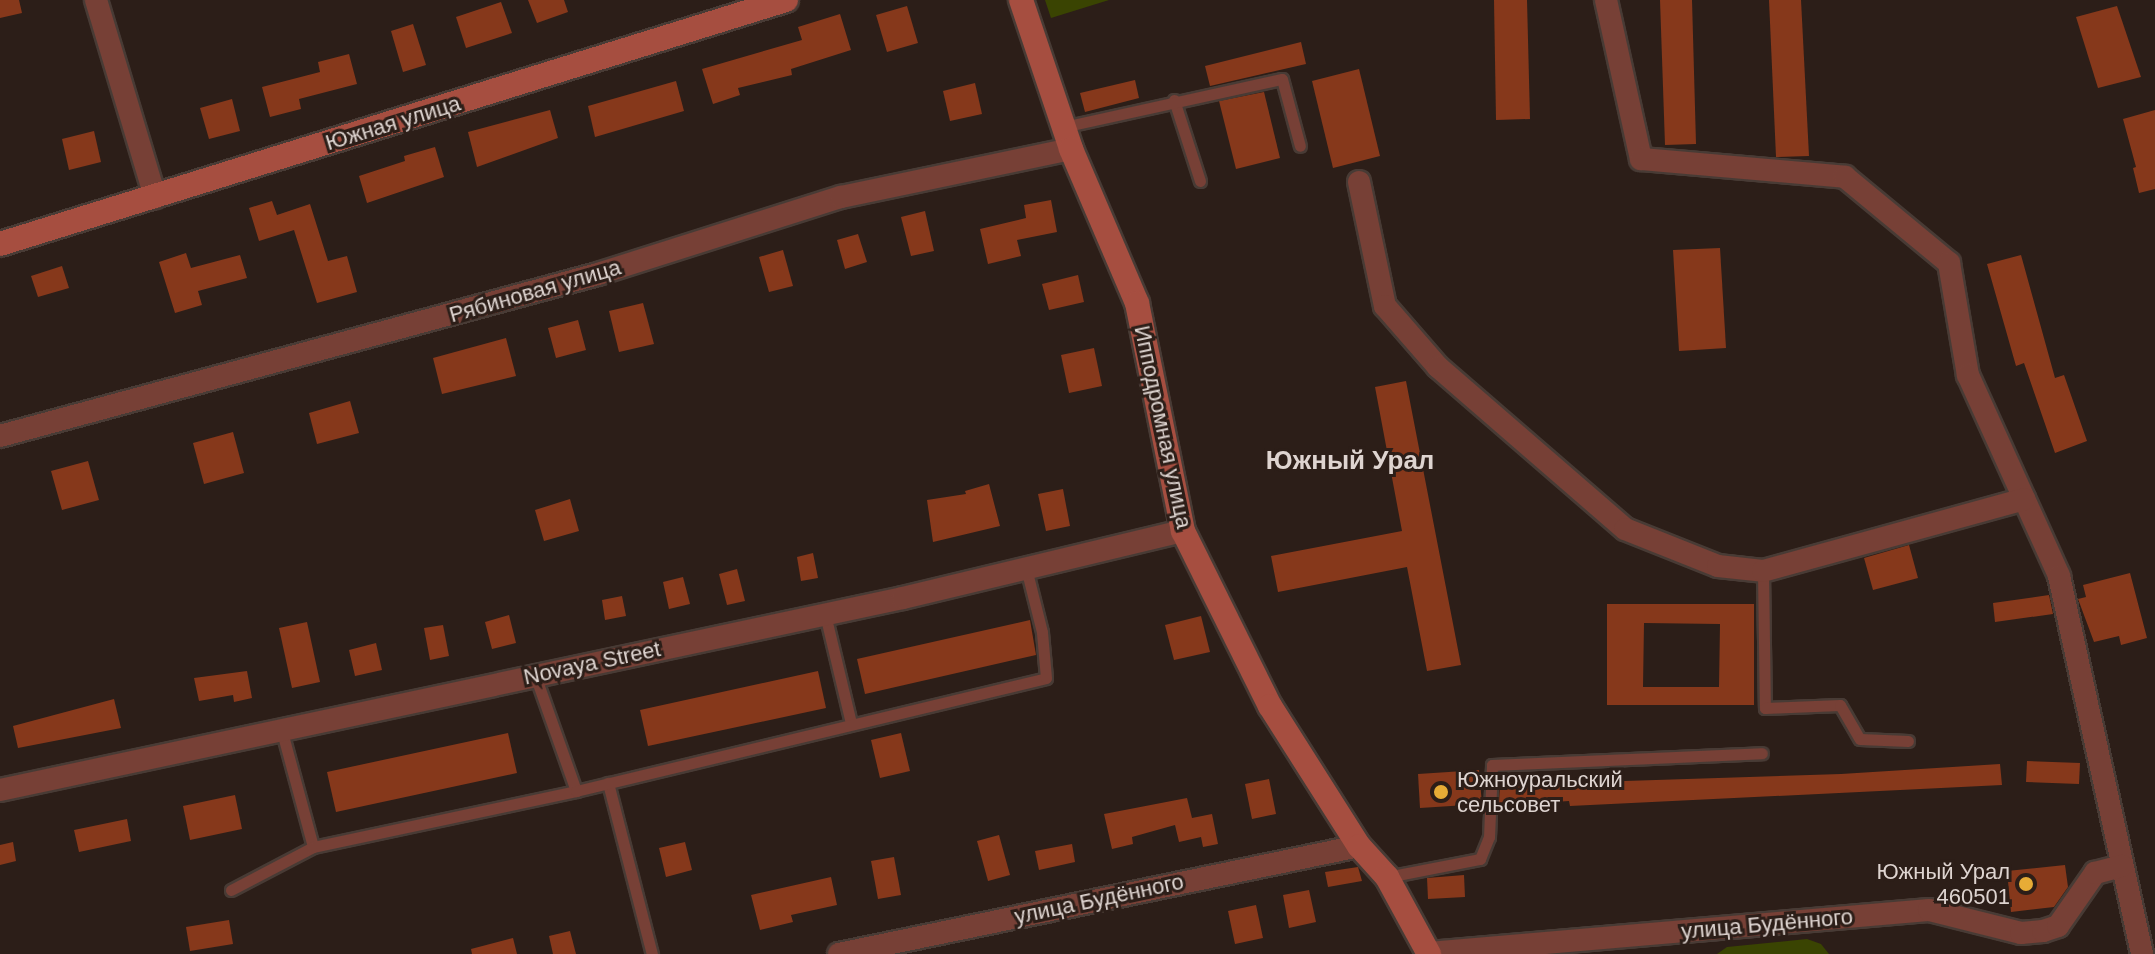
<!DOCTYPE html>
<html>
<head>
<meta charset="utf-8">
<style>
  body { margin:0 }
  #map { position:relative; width:2155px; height:954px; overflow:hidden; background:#2c1e18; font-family:Helvetica,sans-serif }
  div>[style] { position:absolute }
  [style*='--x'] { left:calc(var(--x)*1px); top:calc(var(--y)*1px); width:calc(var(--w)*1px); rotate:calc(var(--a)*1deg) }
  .green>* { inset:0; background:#3a4402 }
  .building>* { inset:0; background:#86381b }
  .roads { filter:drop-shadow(2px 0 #483b35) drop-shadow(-2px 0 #483b35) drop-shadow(0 2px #483b35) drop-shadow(0 -2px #483b35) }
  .lane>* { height:11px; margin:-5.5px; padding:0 5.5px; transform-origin:5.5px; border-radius:5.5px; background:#774036 }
  .street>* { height:22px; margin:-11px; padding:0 11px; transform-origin:11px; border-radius:11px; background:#774036 }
  .secondary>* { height:24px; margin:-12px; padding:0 12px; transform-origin:12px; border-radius:12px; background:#a64e40 }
  .dots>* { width:22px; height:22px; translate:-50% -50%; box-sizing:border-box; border:4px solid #2c1e18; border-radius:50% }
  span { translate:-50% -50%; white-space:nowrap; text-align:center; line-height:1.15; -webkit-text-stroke:6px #2c1e18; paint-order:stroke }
  .street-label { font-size:22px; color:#ded4d0 }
  .poi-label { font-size:22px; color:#ded4d0 }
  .left { translate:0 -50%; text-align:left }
  .right { translate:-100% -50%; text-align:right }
  .quarter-label { font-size:26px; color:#ded4d0; font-weight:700 }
</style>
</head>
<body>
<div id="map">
  <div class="green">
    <i style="clip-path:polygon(1045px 0,1109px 0,1051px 18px)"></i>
    <i style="clip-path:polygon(1807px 939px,1821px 944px,1829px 954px,1717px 954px,1727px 947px)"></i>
  </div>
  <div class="building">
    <i style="clip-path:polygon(0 0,19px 0,22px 13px,0 18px)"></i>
    <i style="clip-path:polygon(528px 0,564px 0,568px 12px,537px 23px)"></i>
    <i style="clip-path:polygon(1494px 0,1527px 0,1530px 119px,1496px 120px)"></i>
    <i style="clip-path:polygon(1660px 0,1692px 0,1696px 144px,1665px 145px)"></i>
    <i style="clip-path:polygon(1769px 0,1801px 0,1809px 156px,1776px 157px)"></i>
    <i style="clip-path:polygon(501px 2px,512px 33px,466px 48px,456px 17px)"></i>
    <i style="clip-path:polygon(907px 6px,918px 43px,887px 52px,876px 15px)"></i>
    <i style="clip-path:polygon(2117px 6px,2141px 77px,2098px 88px,2076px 17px)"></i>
    <i style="clip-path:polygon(840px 14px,851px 50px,791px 69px,792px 75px,738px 88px,740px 95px,713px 104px,702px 69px,802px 40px,798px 27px)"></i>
    <i style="clip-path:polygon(413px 24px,426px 65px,403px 72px,391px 31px)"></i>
    <i style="clip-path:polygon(1301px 42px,1306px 64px,1210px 86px,1205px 66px)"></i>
    <i style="clip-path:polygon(349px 54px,357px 84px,299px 99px,301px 109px,270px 117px,262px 87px,320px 72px,318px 62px)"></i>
    <i style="clip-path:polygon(1359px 69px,1380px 156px,1333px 168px,1312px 81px)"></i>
    <i style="clip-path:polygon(1135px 80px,1139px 98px,1085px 112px,1080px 93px)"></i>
    <i style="clip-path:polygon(676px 81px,684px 111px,595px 137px,588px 106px)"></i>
    <i style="clip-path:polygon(975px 83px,982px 114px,950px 121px,943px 91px)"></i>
    <i style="clip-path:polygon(1264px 92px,1280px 158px,1236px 169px,1219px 101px)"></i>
    <i style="clip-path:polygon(232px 99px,240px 131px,209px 139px,200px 108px)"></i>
    <i style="clip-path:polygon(550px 110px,558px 138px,477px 167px,468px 132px)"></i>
    <i style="clip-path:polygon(2155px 110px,2155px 189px,2139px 193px,2133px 168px,2136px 167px,2123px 119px)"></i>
    <i style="clip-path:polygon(94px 131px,101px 162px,69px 170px,62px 139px)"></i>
    <i style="clip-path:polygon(435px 147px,444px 177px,367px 203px,359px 176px,405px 161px,404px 156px)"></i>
    <i style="clip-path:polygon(1051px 200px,1057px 232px,1017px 240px,1021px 256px,988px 264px,980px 229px,1026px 218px,1024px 205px)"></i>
    <i style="clip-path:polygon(272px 201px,277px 215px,310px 204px,328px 261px,347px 256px,357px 292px,317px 303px,294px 230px,259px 241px,249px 208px)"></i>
    <i style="clip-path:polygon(925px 211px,934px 251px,911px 256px,901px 217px)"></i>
    <i style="clip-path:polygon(858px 234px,867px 262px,845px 269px,837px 240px)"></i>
    <i style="clip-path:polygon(1720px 248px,1726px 348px,1679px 351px,1673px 250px)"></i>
    <i style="clip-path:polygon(783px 250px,793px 286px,769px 292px,759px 257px)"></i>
    <i style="clip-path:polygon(186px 253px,191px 268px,240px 255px,247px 278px,198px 291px,202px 305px,175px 313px,159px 262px)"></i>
    <i style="clip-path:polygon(2021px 255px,2055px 378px,2064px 375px,2087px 441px,2055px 453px,2024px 363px,2016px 366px,1987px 264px)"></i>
    <i style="clip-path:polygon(62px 266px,69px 288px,38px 297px,31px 276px)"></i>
    <i style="clip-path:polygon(1078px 275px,1084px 302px,1049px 310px,1042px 284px)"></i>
    <i style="clip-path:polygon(643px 303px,654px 344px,619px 352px,609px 311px)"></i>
    <i style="clip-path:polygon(578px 320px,586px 350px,556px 358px,548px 328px)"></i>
    <i style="clip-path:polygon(506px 338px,516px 376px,442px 394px,433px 358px)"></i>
    <i style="clip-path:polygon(1094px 348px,1102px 386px,1069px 393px,1061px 355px)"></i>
    <i style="clip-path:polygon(1406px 381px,1461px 665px,1427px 671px,1407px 567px,1278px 592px,1271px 556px,1402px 531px,1375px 387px)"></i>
    <i style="clip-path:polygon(350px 401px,359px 433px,317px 444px,309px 413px)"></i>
    <i style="clip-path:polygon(233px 432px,244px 473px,204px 484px,193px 443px)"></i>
    <i style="clip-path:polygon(88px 461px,99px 500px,62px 510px,51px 471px)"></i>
    <i style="clip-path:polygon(989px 484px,1000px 526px,933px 542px,927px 500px,966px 494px,965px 491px)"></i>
    <i style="clip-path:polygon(1063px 489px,1070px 526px,1046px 531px,1038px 494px)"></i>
    <i style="clip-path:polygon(570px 499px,579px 531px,544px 541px,535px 510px)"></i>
    <i style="clip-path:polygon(1909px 545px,1918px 578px,1873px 590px,1864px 558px)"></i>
    <i style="clip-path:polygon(813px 553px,818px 578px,801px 581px,797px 557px)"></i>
    <i style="clip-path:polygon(737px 569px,745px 601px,727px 605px,719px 574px)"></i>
    <i style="clip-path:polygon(2130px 573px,2147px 638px,2121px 645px,2119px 636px,2094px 642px,2078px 599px,2086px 597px,2083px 585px)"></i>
    <i style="clip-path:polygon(683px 577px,690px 604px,669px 609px,663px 582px)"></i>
    <i style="clip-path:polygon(2049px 595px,2053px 614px,1995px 622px,1993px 603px)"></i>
    <i style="clip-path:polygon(622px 596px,626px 616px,605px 620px,602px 600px)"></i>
    <i style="clip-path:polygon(evenodd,1607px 604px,1754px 604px,1754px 705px,1607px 705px,1607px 604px,1644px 623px,1720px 624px,1719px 687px,1643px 687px,1644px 623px)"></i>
    <i style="clip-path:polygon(509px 615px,516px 643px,492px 649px,485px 622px)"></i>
    <i style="clip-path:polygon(1201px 616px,1210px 652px,1174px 660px,1165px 625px)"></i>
    <i style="clip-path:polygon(1030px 620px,1036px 655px,865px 694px,857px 659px)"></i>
    <i style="clip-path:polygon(307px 622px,320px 682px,292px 688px,279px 628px)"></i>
    <i style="clip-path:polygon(443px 625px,449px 656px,430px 660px,424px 628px)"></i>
    <i style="clip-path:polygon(376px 643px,382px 670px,355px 676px,349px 650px)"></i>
    <i style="clip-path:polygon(247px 671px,252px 698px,234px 702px,233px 695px,199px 701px,194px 678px)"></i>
    <i style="clip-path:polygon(818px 671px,826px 708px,648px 746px,640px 710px)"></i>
    <i style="clip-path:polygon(114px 699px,121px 728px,18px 748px,13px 726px)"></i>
    <i style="clip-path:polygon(508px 733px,517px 773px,336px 812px,327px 772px)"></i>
    <i style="clip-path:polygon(901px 733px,910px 771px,880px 778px,871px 740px)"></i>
    <i style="clip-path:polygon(2027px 761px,2080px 763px,2079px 784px,2026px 782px)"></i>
    <i style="clip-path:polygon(2000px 764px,2002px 785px,1570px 806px,1569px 801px,1507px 805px,1507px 802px,1499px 803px,1500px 785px,1841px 774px)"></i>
    <i style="clip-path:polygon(1479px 770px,1482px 804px,1420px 808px,1418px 774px)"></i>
    <i style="clip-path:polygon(1269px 779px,1276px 814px,1252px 819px,1245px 784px)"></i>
    <i style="clip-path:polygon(235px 795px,242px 829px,190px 840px,183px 806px)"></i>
    <i style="clip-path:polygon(1187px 798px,1192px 818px,1212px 814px,1218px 844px,1203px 847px,1201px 837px,1179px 842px,1175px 825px,1132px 837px,1133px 844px,1112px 849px,1104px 814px)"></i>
    <i style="clip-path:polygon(127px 819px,131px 841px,79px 852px,74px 830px)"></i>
    <i style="clip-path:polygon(999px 835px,1010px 875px,988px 881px,977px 841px)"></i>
    <i style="clip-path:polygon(13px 842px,16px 861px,0 865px,0 845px)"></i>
    <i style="clip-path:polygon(685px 842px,692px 870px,666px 877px,659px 848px)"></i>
    <i style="clip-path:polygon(1072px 844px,1075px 862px,1039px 870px,1035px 851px)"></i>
    <i style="clip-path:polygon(894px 857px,901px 895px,878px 899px,871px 861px)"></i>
    <i style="clip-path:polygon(2065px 865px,2068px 887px,2054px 907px,2011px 912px,2007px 871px)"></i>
    <i style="clip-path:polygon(1358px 867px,1362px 881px,1328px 887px,1325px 872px)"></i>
    <i style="clip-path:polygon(1464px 875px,1465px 897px,1428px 899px,1427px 878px)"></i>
    <i style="clip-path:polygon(831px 877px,837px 905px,791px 915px,793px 922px,760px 930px,751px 895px)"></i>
    <i style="clip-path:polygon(1309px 890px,1316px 922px,1289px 928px,1283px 895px)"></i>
    <i style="clip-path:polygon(1256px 905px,1263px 938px,1235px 944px,1228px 911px)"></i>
    <i style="clip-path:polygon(229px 920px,233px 944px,190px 951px,186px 927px)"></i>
    <i style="clip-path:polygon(570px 931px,576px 954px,553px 954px,549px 936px)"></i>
    <i style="clip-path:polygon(513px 938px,517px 954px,472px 954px,471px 949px)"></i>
  </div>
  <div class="roads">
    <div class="lane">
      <i style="--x:1174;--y:100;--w:85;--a:72.2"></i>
      <i style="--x:1063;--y:127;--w:224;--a:-12.4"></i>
      <i style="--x:1282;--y:79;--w:69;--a:75"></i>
      <i style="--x:1763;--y:571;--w:137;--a:89.2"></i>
      <i style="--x:1765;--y:708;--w:75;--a:-2.3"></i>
      <i style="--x:1840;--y:705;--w:39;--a:60"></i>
      <i style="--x:1860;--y:739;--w:48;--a:2.4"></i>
      <i style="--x:825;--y:614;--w:112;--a:76.6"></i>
      <i style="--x:535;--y:675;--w:123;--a:70.5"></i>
      <i style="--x:281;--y:728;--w:123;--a:74.9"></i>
      <i style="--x:608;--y:783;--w:177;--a:75.6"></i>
      <i style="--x:1387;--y:877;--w:95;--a:-11"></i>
      <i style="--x:1480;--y:859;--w:24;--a:-68"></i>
      <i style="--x:1489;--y:837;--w:72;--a:-87.6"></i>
      <i style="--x:1492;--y:765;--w:270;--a:-2.5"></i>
      <i style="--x:231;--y:890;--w:93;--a:-27.7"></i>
      <i style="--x:313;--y:847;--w:269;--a:-12"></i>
      <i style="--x:576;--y:791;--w:483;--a:-13.5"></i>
      <i style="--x:1046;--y:678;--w:46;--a:-95"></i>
      <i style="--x:1042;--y:632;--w:66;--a:-104"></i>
    </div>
    <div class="street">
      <i style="--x:96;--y:0;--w:206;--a:73.3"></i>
      <i style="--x:1606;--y:0;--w:163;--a:77.6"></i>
      <i style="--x:1641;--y:159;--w:205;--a:5"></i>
      <i style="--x:1845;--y:177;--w:135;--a:39.6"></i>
      <i style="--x:1949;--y:263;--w:114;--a:80.4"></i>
      <i style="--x:1968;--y:375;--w:221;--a:65.6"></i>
      <i style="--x:2059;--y:576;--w:387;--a:77.6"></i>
      <i style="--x:1359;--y:182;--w:127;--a:78.2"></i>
      <i style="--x:1385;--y:306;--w:81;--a:49"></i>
      <i style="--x:1438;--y:367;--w:247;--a:40.9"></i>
      <i style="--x:1625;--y:529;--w:100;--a:21.7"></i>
      <i style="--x:1718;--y:566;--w:45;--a:6.3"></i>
      <i style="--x:1763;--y:571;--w:271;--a:-15.4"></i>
      <i style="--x:0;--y:436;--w:620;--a:-15.16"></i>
      <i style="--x:598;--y:274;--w:255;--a:-17.6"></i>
      <i style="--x:841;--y:197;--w:235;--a:-11.8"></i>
      <i style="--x:0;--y:790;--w:923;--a:-12"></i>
      <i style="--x:903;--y:598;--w:288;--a:-13.5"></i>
      <i style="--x:1429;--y:953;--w:502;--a:-4.92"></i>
      <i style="--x:1929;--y:910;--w:95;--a:14"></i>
      <i style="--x:2021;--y:933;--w:22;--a:-5"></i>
      <i style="--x:2043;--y:931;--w:16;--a:-18"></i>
      <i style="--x:2058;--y:926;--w:65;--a:-55.1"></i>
      <i style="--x:2095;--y:873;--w:28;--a:-15"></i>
      <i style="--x:839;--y:954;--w:531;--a:-11.73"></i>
    </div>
    <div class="secondary">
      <i style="--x:1021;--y:0;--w:157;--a:71.4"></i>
      <i style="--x:1071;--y:149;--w:168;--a:66.8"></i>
      <i style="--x:1137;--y:303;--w:233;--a:78.6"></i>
      <i style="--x:1183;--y:531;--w:195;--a:63.6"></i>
      <i style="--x:1270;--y:706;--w:166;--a:57.6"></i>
      <i style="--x:1359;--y:846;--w:42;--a:47.9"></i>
      <i style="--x:1387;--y:877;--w:88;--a:61.4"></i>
      <i style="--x:0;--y:244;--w:823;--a:-17.25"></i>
    </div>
  </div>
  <div class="dots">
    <i style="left:1441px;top:792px;background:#e7ac36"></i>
    <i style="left:2026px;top:884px;background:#e7ac36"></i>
  </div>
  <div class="street-label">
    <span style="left:393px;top:123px;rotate:-17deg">Южная улица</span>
    <span style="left:535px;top:291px;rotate:-16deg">Рябиновая улица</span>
    <span style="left:1163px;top:427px;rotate:78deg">Ипподромная улица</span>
    <span style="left:592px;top:663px;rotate:-12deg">Novaya Street</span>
    <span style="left:1099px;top:899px;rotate:-12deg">улица Будённого</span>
    <span style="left:1767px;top:924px;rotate:-5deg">улица Будённого</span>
  </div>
  <div class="poi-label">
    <span class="left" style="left:1457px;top:792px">Южноуральский<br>сельсовет</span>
    <span class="right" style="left:2010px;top:884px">Южный Урал<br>460501</span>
  </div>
  <div class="quarter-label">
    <span style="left:1350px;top:461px">Южный Урал</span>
  </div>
</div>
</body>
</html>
